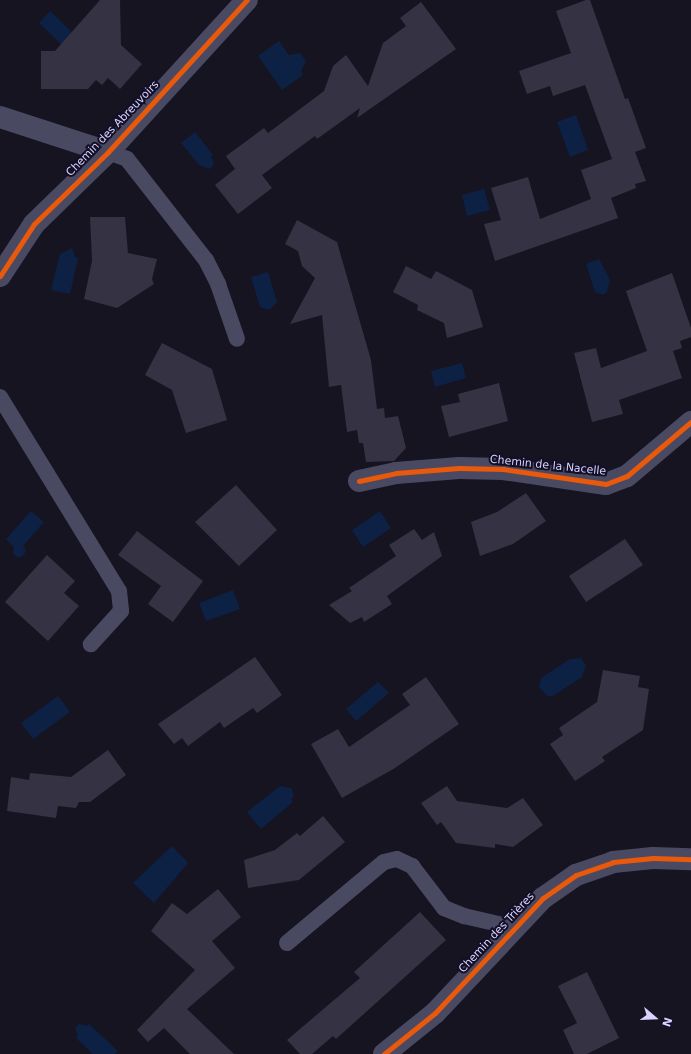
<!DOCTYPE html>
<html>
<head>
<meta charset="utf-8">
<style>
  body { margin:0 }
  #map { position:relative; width:691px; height:1054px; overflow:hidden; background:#161421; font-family:"DejaVu Sans",sans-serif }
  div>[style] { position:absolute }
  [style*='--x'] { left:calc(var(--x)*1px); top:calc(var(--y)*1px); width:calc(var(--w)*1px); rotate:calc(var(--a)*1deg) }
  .water>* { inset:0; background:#0d2144 }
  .building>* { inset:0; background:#343243 }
  .service>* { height:16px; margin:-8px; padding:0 8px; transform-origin:8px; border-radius:8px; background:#4a4962 }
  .minor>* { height:22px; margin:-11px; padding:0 11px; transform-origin:11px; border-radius:11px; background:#4a4962 }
  .cycleway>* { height:5px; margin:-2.5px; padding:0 2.5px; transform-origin:2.5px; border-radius:2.5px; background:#e8590c }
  span { translate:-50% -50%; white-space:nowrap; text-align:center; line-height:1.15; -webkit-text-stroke:4px #130f26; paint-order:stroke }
  .street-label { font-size:11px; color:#d9d4ff }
  .north { position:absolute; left:635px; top:998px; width:40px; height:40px; -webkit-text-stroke:3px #130f26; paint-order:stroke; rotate:109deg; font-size:11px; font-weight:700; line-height:16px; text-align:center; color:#d9d4ff }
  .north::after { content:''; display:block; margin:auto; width:14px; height:18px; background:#d9d4ff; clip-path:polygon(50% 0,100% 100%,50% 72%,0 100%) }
</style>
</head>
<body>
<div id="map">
  <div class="water">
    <i style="clip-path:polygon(50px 11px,73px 33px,62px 45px,39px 23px)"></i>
    <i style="clip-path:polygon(279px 41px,289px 55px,300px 53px,306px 61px,301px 71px,303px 75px,282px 90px,258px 56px)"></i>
    <i style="clip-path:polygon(576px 115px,588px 150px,570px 157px,557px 122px)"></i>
    <i style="clip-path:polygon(195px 132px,213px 155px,211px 156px,214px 164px,210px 169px,199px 165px,181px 143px)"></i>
    <i style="clip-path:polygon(484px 189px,490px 210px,467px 216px,462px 195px)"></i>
    <i style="clip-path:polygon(72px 248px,75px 257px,78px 258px,70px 294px,51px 290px,60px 254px)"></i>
    <i style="clip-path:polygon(599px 259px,610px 280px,607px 292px,603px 295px,595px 292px,586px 264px)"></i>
    <i style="clip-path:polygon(268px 272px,277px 302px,269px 310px,260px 307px,251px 277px)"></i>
    <i style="clip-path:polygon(462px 363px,466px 378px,435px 387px,431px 371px)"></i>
    <i style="clip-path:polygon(31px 511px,44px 522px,23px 546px,26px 550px,24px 555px,18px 558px,13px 553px,14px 547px,6px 539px)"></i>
    <i style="clip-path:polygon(380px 511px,391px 528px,363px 547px,352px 530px)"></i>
    <i style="clip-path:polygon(233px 590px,240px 609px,206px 621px,199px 603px)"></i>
    <i style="clip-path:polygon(581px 658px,586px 665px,582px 677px,553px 696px,547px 696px,539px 687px,541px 678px,570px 659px)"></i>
    <i style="clip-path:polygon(378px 682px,389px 693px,356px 721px,346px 709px)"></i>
    <i style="clip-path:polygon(58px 696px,70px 712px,33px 739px,21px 723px)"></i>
    <i style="clip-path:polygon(280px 786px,291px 788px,294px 795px,291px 800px,293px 802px,261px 829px,247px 812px)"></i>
    <i style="clip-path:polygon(172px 846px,188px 863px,154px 903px,133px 883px)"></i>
    <i style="clip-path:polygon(79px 1024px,87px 1026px,89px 1024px,118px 1051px,115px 1054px,93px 1054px,76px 1038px,78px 1036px,75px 1028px)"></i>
  </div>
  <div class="building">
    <i style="clip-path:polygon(100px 0,120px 0,121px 45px,142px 64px,120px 89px,108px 78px,102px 85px,96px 80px,88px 89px,41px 89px,41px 51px,55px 51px)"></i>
    <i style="clip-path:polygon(586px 0,590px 0,625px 99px,628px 98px,646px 148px,635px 152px,646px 181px,635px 184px,636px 188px,611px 198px,618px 218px,495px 261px,484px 224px,501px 220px,491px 188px,528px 177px,540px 219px,591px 199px,581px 170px,612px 159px,585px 85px,553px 96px,550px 86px,527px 94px,519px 71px,571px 53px,556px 11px)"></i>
    <i style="clip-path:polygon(421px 2px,456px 49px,357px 118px,360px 108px,317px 139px,315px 136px,262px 175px,272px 188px,238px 214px,215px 185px,235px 169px,226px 156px,264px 128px,268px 133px,324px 91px,333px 66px,346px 55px,368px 86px,383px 43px,406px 26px,400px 18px)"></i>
    <i style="clip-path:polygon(90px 217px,125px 217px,128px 253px,157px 259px,152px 279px,154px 284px,117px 308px,84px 299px,92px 261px)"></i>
    <i style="clip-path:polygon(297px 220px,337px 242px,371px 360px,377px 409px,384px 408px,385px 418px,398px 416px,406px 448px,394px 461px,366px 462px,363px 443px,359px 443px,357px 430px,347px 432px,341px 385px,329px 387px,322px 315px,290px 324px,315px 278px,302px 266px,298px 251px,285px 244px)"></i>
    <i style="clip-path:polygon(406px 266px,431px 279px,436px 271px,472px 290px,483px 327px,447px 338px,444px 323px,417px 310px,418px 305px,393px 292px)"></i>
    <i style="clip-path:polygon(672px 273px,691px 328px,691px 337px,680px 341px,682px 348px,673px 351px,682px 378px,619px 400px,623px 414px,592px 422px,574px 353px,596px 348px,601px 368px,647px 351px,626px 291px)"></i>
    <i style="clip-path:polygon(162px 343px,212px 369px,227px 420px,186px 433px,172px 390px,145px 375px)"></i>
    <i style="clip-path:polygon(499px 383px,508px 421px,449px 437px,441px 406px,460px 402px,458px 394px)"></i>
    <i style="clip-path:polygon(236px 485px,277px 530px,239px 566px,195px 522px)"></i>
    <i style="clip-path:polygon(526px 493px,546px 521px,513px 544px,480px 556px,471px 522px,497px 512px)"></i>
    <i style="clip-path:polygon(414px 529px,422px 540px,434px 532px,442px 556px,387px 596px,392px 604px,364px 622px,362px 617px,350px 623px,329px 605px,352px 591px,349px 588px,396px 556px,389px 545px)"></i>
    <i style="clip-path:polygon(137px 531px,203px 581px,173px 622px,148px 604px,161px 586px,118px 555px)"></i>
    <i style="clip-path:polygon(625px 539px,643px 565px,586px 602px,569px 576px)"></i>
    <i style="clip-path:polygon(47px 555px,75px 581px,64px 593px,79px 606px,48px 641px,5px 602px)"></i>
    <i style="clip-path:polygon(255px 657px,282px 695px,257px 713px,253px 708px,224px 728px,220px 722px,188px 746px,182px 738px,174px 744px,158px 724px)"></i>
    <i style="clip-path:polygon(603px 670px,640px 676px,638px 687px,649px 689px,643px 730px,602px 757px,605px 761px,575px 781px,550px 744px,563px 735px,559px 728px,597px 702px)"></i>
    <i style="clip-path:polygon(426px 677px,459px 724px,395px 768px,342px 798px,311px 744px,338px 729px,349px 747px,410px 705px,402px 694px)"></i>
    <i style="clip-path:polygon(108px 750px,126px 775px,90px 802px,79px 802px,76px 808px,58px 806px,56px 818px,7px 811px,11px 777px,29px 780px,30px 773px,71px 777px)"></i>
    <i style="clip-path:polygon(447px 786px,457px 801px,507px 808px,523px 798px,543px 825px,513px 847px,495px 844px,495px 848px,456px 843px,441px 822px,437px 825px,421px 803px)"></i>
    <i style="clip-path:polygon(323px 816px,345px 842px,299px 880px,248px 888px,244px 860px,275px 850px,297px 833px,300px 836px)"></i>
    <i style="clip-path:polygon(218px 889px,241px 917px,212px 941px,235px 968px,187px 1009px,234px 1054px,190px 1054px,164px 1028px,148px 1042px,137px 1030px,195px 970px,151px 931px,172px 903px,187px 914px)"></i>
    <i style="clip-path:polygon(420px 912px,446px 940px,336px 1039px,333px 1036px,312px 1054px,300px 1054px,287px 1040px,360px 978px,354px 972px)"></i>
    <i style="clip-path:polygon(587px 972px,619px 1038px,587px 1054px,574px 1054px,563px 1030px,577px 1023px,558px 986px)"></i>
  </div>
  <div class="service">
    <i style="--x:108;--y:152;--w:20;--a:20"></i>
    <i style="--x:127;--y:159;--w:128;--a:52"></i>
    <i style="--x:206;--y:260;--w:27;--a:63"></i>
    <i style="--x:218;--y:284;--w:58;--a:70.9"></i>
    <i style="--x:0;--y:397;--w:228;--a:58.5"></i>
    <i style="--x:119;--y:591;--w:20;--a:84"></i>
    <i style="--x:121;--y:611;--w:45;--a:132.3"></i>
    <i style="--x:287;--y:943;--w:126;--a:-39.9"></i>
    <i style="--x:384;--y:862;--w:13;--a:-13"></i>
    <i style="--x:397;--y:859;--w:17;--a:25"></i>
    <i style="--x:412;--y:866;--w:53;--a:52.7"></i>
    <i style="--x:444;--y:908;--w:22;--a:22"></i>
    <i style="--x:464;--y:916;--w:53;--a:13"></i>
  </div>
  <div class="minor">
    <i style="--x:0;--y:117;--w:114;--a:18"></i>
    <i style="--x:0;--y:276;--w:62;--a:-56.8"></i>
    <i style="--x:34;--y:224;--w:103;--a:-44.2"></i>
    <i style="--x:108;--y:152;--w:206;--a:-47.6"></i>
    <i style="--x:359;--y:481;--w:38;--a:-12"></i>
    <i style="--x:396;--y:473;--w:63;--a:-4.5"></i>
    <i style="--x:459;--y:468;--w:44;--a:1.3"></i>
    <i style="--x:503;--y:469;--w:104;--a:8.3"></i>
    <i style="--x:606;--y:484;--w:22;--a:-21"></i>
    <i style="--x:627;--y:476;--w:84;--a:-40.2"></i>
    <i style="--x:384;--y:1054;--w:65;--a:-38.8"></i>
    <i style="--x:435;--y:1013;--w:158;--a:-46.8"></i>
    <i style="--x:543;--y:898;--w:40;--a:-34.9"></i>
    <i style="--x:576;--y:875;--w:39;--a:-19"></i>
    <i style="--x:613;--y:862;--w:40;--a:-5.7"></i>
    <i style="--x:653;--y:858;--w:38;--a:2"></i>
  </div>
  <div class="cycleway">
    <i style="--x:0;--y:276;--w:62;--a:-56.8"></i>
    <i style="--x:34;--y:224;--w:103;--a:-44.2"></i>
    <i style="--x:108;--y:152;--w:206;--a:-47.6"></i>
    <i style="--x:359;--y:481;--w:38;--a:-12"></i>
    <i style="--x:396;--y:473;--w:63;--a:-4.5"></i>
    <i style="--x:459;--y:468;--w:44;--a:1.3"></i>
    <i style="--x:503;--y:469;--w:104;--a:8.3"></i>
    <i style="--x:606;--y:484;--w:22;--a:-21"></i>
    <i style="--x:627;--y:476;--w:84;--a:-40.2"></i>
    <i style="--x:384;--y:1054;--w:65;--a:-38.8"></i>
    <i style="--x:435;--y:1013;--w:158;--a:-46.8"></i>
    <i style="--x:543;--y:898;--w:40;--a:-34.9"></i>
    <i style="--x:576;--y:875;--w:39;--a:-19"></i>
    <i style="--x:613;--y:862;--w:40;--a:-5.7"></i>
    <i style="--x:653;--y:858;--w:38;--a:2"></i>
  </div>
  <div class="street-label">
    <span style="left:113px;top:129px;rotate:-46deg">Chemin des Abreuvoirs</span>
    <span style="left:548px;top:466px;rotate:6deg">Chemin de la Nacelle</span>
    <span style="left:497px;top:933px;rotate:-47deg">Chemin des Trières</span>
  </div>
  <div class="north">N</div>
</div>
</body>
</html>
